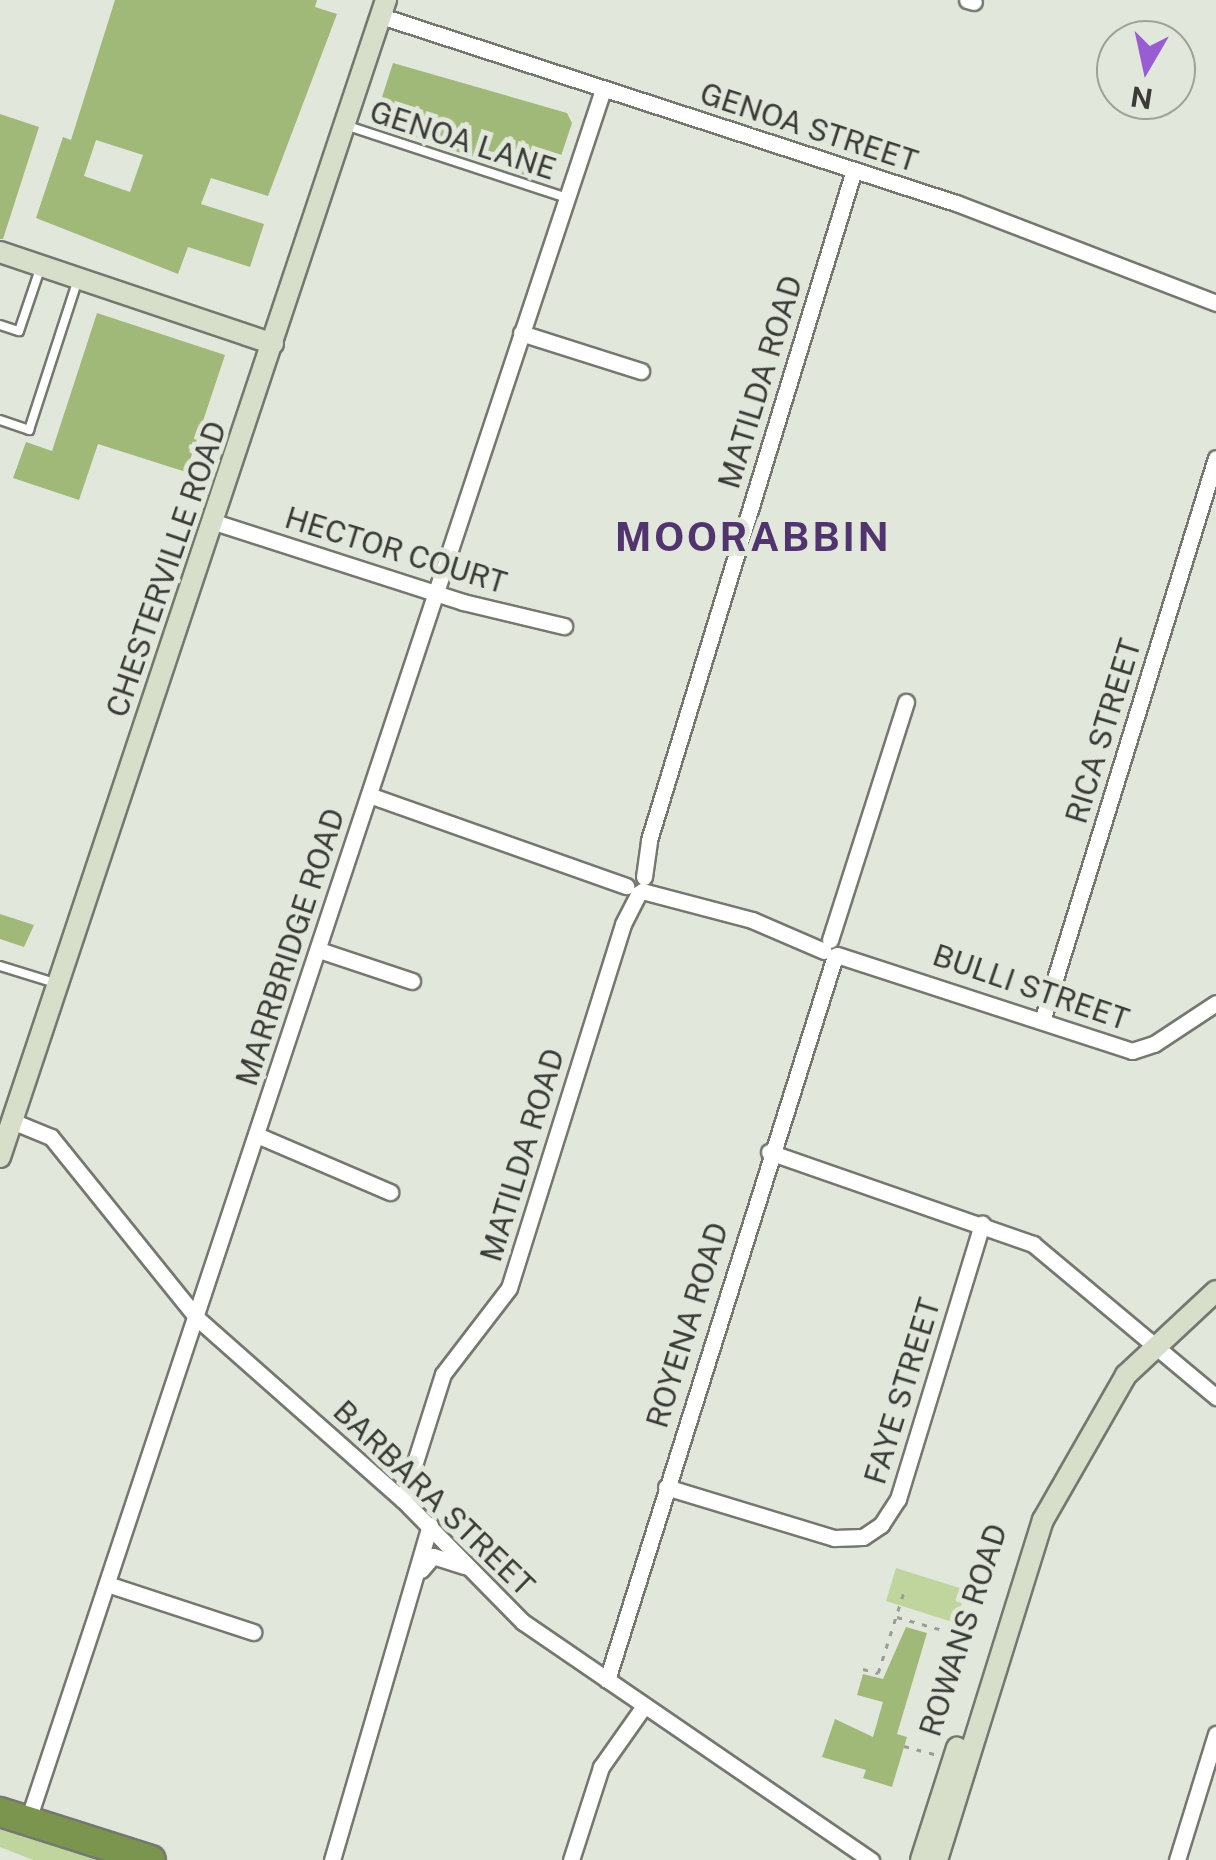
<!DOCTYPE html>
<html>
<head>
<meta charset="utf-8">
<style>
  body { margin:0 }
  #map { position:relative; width:1216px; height:1860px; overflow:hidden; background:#e2e7dc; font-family:"Public Sans",sans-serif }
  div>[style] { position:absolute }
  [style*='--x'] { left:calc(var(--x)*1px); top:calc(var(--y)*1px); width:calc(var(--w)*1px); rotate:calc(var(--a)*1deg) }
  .green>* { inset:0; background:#bfd59d }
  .building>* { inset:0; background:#a0b978 }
  .path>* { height:2.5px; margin-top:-1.25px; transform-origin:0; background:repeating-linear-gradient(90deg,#9a9d95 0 5px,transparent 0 13px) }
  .roads { filter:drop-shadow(2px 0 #74786f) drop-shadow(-2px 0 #74786f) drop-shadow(0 2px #74786f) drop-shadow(0 -2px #74786f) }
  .lane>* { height:8px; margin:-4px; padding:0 4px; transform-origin:4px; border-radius:4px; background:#fff }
  .street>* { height:15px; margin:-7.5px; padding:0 7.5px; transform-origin:7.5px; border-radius:7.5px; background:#fff }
  .secondary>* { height:20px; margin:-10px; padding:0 10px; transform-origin:10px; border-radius:10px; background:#d7dfca }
  .highway>* { height:28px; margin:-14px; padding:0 14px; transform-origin:14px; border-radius:14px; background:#7b954e }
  span { translate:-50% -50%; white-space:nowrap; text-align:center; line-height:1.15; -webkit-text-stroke:10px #e2e7dc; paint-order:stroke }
  .street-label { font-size:30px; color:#3a3b37 }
  .district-label { font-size:40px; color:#51336d; font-weight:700; letter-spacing:2.5px }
  .north { position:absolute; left:1096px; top:20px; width:100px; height:100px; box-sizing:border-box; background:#e2e7dc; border:2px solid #9fa29a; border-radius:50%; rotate:189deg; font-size:28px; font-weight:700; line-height:40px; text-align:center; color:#3a3b37 }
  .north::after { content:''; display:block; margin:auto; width:35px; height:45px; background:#9a5cd3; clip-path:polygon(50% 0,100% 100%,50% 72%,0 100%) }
</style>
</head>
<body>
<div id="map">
  <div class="green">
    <i style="clip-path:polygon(896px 1568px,966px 1590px,956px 1623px,886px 1601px)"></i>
    <i style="clip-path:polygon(0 1826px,105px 1860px,33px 1860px,0 1847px)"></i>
  </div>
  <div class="building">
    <i style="clip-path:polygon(evenodd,115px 0,317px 0,315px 7px,337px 14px,268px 196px,211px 178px,201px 204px,264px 224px,250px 267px,188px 247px,178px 274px,36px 218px,63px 137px,71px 140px,115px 0,96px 140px,143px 155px,130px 192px,84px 176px,96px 140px)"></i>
    <i style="clip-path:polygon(393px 63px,567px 113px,572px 123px,553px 180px,515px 173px,518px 159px,486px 150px,483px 161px,374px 122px)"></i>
    <i style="clip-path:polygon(0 114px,39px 127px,3px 239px,0 239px)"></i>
    <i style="clip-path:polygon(97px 313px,225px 355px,186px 472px,98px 444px,79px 500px,13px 478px,26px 442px,52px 451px)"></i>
    <i style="clip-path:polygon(0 914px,34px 925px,24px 947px,0 939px)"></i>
    <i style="clip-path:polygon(906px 1627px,927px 1633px,897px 1734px,907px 1737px,892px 1787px,863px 1778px,866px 1770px,822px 1757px,835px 1719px,873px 1737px,883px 1702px,857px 1695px,863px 1674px,883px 1679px)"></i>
  </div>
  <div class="path">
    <i style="--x:897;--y:1617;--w:58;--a:15.9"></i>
    <i style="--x:863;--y:1669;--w:16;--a:15"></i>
    <i style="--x:878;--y:1673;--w:83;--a:-72.4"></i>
    <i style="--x:904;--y:1746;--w:34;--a:15"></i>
  </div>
  <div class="roads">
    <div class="lane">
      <i style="--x:348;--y:126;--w:231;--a:18.2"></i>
      <i style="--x:0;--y:325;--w:20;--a:18"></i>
      <i style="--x:19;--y:331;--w:65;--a:-71.3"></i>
      <i style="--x:0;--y:420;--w:31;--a:19"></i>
      <i style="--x:29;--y:430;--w:156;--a:-72"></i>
      <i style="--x:0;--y:966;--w:61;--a:17.2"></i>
    </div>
    <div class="street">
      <i style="--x:967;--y:0;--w:7;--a:16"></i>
      <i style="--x:381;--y:16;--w:605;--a:18.02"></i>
      <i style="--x:956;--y:203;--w:279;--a:21"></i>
      <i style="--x:521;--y:333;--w:126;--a:17.6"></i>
      <i style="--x:214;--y:522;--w:262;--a:17.8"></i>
      <i style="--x:463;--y:602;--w:104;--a:13.4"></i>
      <i style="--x:369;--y:795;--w:273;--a:19.5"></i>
      <i style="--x:644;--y:877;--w:37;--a:-82"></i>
      <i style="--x:649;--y:840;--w:701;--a:-72.99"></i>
      <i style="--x:642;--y:891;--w:114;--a:14.8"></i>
      <i style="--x:752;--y:920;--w:78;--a:23.3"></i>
      <i style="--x:830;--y:940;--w:250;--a:-72.3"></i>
      <i style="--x:319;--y:950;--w:98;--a:18.4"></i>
      <i style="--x:837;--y:955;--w:310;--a:18"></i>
      <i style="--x:1132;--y:1051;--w:23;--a:-18"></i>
      <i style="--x:1154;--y:1044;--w:74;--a:-33.5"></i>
      <i style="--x:1042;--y:1021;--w:589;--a:-72.83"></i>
      <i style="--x:12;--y:1121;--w:42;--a:22.3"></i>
      <i style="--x:51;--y:1137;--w:233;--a:51.1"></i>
      <i style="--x:197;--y:1318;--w:275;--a:41.5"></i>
      <i style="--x:403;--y:1500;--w:171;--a:45.5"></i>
      <i style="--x:523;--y:1622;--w:422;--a:34.4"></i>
      <i style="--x:257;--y:1135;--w:145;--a:23.2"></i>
      <i style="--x:769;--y:1152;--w:280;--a:19.2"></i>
      <i style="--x:1033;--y:1244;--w:239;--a:39.9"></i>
      <i style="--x:666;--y:1487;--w:176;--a:16.9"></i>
      <i style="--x:834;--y:1538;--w:29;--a:-2"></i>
      <i style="--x:863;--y:1537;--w:22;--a:-34"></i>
      <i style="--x:881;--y:1525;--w:31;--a:-57"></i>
      <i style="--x:898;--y:1499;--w:288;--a:-73"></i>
      <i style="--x:403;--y:1500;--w:132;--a:-72.4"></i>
      <i style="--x:443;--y:1374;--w:108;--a:-52.5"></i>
      <i style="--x:509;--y:1288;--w:381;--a:-72.6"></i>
      <i style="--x:623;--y:924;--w:35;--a:-63"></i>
      <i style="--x:421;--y:1570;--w:18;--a:-49"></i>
      <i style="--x:433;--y:1556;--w:33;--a:18"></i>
      <i style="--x:107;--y:1584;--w:154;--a:18.2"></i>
      <i style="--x:607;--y:1680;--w:759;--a:-72.52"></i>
      <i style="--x:28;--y:1820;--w:1824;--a:-71.62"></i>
      <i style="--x:332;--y:1860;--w:349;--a:-73.7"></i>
      <i style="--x:571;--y:1860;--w:98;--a:-72.1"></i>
      <i style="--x:601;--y:1767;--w:75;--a:-54.8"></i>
      <i style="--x:1177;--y:1860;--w:132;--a:-72.8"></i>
    </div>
    <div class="secondary">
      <i style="--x:0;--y:252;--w:288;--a:18.6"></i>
      <i style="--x:0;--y:1157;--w:1220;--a:-71.55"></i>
      <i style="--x:921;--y:1860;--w:118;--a:-72.2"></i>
      <i style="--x:937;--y:1860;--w:356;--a:-72.7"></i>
      <i style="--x:1043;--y:1520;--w:167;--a:-60.2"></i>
      <i style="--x:1126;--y:1375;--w:123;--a:-43"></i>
    </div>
    <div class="highway">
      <i style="--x:0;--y:1812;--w:158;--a:17.6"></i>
    </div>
  </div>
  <div class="street-label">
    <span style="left:809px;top:127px;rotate:18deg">GENOA STREET</span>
    <span style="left:463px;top:140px;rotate:18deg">GENOA LANE</span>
    <span style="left:760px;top:382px;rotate:-73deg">MATILDA ROAD</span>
    <span style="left:396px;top:550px;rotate:17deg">HECTOR COURT</span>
    <span style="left:166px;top:569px;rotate:-71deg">CHESTERVILLE ROAD</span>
    <span style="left:1103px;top:731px;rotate:-73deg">RICA STREET</span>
    <span style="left:290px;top:947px;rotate:-72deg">MARRBRIDGE ROAD</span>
    <span style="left:1031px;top:987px;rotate:19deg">BULLI STREET</span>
    <span style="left:522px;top:1155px;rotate:-73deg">MATILDA ROAD</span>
    <span style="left:687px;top:1325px;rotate:-73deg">ROYENA ROAD</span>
    <span style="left:902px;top:1391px;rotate:-73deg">FAYE STREET</span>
    <span style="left:434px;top:1498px;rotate:44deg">BARBARA STREET</span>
    <span style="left:963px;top:1630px;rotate:-72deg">ROWANS ROAD</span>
  </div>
  <div class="district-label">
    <span style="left:753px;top:537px">MOORABBIN</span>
  </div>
  <div class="north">N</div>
</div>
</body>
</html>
